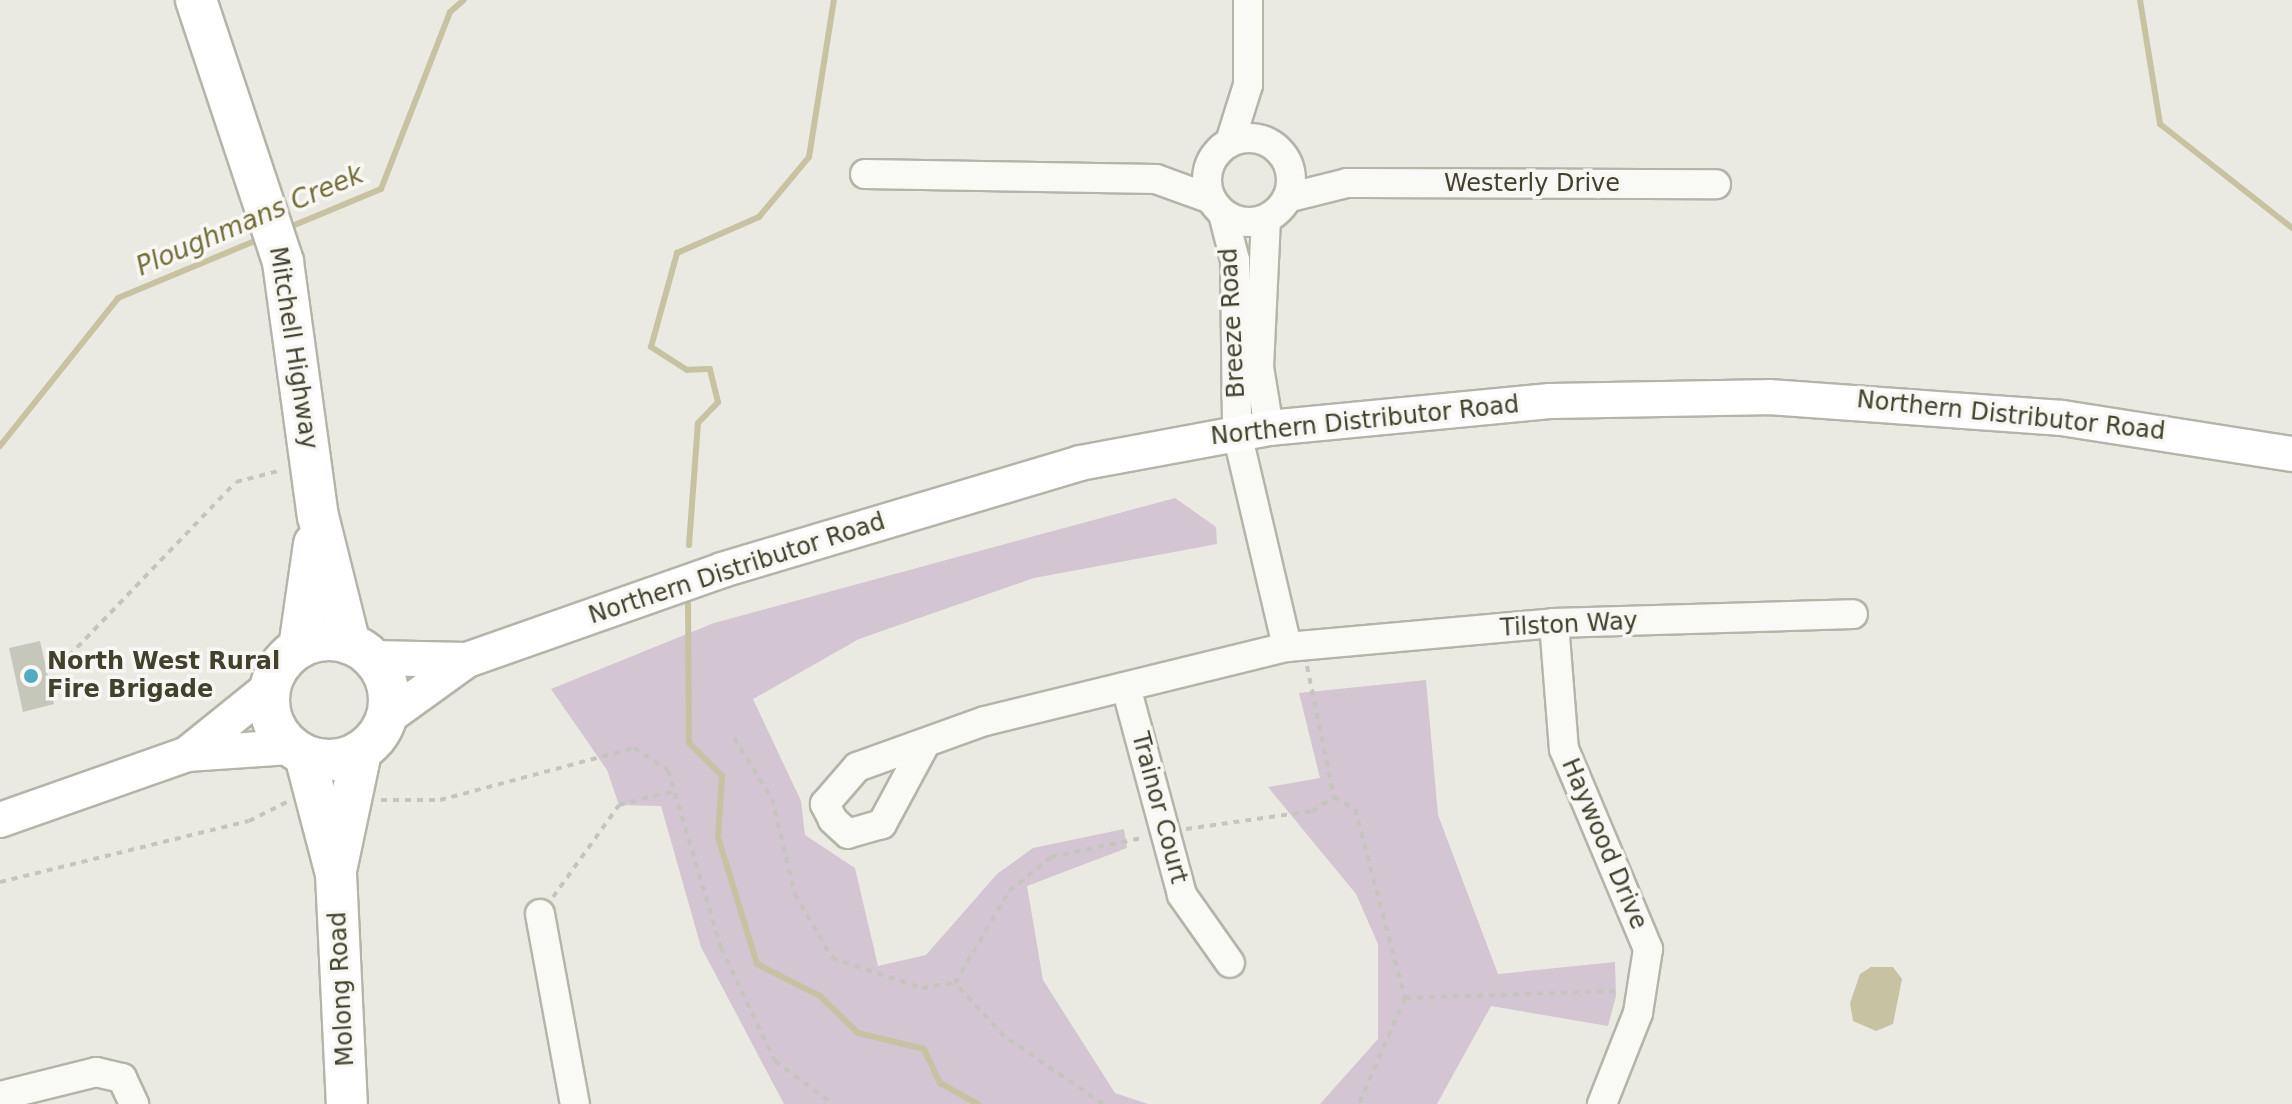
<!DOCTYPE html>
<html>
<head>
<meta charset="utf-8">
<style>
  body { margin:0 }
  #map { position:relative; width:2292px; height:1104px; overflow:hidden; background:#eaeae3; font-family:"DejaVu Sans",sans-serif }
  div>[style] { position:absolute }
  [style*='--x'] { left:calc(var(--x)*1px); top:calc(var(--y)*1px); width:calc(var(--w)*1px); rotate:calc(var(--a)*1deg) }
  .green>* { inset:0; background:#d3c5d2 }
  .water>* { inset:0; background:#c7c3a2 }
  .stream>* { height:6px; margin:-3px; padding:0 3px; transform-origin:3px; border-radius:3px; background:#c7c3a2 }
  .building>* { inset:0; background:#c6c7bb }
  .path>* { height:4px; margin-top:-2px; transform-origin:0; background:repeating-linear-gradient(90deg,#c5c5bd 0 6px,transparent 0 12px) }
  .roads { filter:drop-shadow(2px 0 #b4b4a8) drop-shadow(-2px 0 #b4b4a8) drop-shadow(0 2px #b4b4a8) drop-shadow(0 -2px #b4b4a8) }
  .minor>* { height:28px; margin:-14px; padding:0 14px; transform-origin:14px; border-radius:14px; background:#f9f9f6 }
  .minor>.ring { margin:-14px; padding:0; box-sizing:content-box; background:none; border:28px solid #f9f9f6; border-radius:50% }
  .major>* { height:34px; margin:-17px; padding:0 17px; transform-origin:17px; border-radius:17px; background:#fff }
  .highway>* { height:40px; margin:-20px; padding:0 20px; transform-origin:20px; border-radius:20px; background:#fff }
  .highway>.ring { margin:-20px; padding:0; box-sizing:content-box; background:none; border:40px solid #fff; border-radius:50% }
  .dots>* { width:22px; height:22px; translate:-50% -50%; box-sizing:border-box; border:4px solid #f8f7f3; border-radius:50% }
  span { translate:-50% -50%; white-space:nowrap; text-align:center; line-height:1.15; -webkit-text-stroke:7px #f8f7f3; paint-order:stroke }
  .street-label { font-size:24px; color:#41412c }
  .poi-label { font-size:24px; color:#41412c; font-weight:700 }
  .left { translate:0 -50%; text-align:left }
  .water-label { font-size:26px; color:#726e3a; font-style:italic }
</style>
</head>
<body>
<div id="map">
  <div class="green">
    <i style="clip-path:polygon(1175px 498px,1216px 527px,1217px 544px,1034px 578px,859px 639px,753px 699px,801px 801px,805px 835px,855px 868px,878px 966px,926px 955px,997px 874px,1033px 848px,1124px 829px,1127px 848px,1027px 886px,1043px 980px,1115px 1093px,1148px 1104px,784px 1104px,701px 947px,661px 806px,619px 805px,607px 770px,551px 689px,714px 623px)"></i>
    <i style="clip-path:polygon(1426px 680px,1438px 815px,1498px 974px,1615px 962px,1616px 996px,1608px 1026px,1491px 1006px,1437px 1104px,1320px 1104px,1378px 1039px,1378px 944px,1356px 894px,1268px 787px,1320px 778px,1299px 693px)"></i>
  </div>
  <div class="water">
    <i style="clip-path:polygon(1871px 967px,1893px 967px,1902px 979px,1893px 1024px,1876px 1031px,1853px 1021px,1850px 1003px,1860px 974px)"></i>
  </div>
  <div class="stream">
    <i style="--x:2140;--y:0;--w:126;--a:80.8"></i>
    <i style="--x:2160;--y:124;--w:168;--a:38.2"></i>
    <i style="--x:285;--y:229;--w:104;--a:-22.6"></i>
    <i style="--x:381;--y:189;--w:190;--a:-68.7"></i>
    <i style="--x:450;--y:12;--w:18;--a:-41"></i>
    <i style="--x:0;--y:446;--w:189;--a:-51.4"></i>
    <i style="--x:118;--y:298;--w:154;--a:-22.6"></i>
    <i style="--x:689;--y:545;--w:122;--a:-85.8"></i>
    <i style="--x:698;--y:423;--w:29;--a:-46"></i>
    <i style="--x:718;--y:402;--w:34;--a:-104"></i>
    <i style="--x:710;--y:369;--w:23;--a:178"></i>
    <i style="--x:687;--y:370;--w:43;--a:-147.4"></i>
    <i style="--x:651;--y:347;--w:98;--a:-74.5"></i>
    <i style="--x:677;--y:253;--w:90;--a:-23.7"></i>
    <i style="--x:759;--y:217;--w:78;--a:-50.2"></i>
    <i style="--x:809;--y:157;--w:159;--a:-81"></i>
    <i style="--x:688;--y:604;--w:139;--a:89.6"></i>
    <i style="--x:689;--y:743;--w:47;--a:45"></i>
    <i style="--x:722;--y:776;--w:61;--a:93.8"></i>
    <i style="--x:718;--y:837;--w:133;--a:72.9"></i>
    <i style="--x:757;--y:964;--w:71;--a:26.9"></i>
    <i style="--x:820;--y:996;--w:53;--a:44.2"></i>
    <i style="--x:858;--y:1033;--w:68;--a:13.6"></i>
    <i style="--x:924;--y:1049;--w:38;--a:65"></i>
    <i style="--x:940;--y:1083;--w:43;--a:28.9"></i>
  </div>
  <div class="building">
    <i style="clip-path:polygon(40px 641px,54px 704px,23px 712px,9px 648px)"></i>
  </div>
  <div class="path">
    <i style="--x:69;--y:656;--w:241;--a:-46.2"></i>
    <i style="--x:236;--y:482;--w:48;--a:-14.6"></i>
    <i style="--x:1307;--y:666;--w:134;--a:78.4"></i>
    <i style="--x:1334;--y:797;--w:24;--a:30"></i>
    <i style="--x:1355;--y:809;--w:196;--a:75.2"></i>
    <i style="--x:1405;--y:998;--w:116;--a:113.5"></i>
    <i style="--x:734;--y:738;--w:72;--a:58.1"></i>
    <i style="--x:772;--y:799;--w:98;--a:76.4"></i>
    <i style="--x:795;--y:894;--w:74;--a:60"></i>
    <i style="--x:832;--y:958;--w:95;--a:18.4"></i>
    <i style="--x:922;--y:988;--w:33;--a:-9"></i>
    <i style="--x:381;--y:800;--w:59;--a:0"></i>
    <i style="--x:440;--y:800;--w:201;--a:-15"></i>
    <i style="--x:634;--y:748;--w:40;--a:32.9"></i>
    <i style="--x:668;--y:770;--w:186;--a:73.4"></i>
    <i style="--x:721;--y:948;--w:125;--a:64.5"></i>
    <i style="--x:775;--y:1061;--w:72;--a:36.6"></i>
    <i style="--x:1186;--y:829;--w:127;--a:-8.1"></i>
    <i style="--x:1312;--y:811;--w:26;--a:-32"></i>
    <i style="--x:0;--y:882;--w:256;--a:-13.8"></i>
    <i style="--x:249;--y:821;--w:45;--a:-26.6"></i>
    <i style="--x:553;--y:897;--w:113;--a:-54.3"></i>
    <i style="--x:619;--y:805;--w:57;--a:-14.3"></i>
    <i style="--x:1405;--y:998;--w:213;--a:-1.9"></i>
    <i style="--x:1103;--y:1104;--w:120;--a:-145.5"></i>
    <i style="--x:1004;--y:1036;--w:72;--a:-132.8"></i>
    <i style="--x:955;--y:983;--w:107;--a:-59.6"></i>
    <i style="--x:1009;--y:891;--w:54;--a:-39"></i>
    <i style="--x:1051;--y:857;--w:93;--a:-11.8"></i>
  </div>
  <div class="roads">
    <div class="minor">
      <i class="ring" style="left:1207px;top:138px;width:56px;height:56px"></i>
      <i style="--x:1230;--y:142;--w:60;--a:-72.5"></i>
      <i style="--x:1248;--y:85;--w:85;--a:-90"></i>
      <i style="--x:865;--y:174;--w:291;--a:1"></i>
      <i style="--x:1156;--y:179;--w:59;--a:20"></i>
      <i style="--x:1287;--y:198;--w:62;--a:-14"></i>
      <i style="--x:1347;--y:183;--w:369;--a:0.2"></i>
      <i style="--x:1223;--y:214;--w:48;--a:75.4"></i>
      <i style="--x:1235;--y:260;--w:173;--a:89.3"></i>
      <i style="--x:1237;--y:433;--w:220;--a:76.8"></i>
      <i style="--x:1266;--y:219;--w:148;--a:92.7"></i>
      <i style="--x:1259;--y:367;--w:62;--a:80.7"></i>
      <i style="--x:1554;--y:623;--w:126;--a:85.5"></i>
      <i style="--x:1564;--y:749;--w:217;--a:67.2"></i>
      <i style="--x:1648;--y:949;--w:65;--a:98.9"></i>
      <i style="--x:1638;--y:1013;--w:98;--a:111.6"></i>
      <i style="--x:1126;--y:687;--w:215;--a:74.9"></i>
      <i style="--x:1182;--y:895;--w:83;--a:54.8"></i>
      <i style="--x:924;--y:746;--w:89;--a:118.3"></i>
      <i style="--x:882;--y:824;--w:35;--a:164"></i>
      <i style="--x:848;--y:834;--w:21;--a:-137"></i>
      <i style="--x:833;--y:820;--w:18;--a:-117"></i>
      <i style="--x:825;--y:804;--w:49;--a:-49.1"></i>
      <i style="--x:857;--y:767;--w:136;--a:-19.8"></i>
      <i style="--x:985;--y:721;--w:311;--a:-13.8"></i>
      <i style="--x:1287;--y:647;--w:268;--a:-5.1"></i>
      <i style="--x:1554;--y:623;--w:299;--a:-1.7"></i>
      <i style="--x:540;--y:914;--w:193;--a:79.6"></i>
      <i style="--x:0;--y:1096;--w:99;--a:-14"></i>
      <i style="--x:96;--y:1072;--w:27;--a:13"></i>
      <i style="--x:122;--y:1078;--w:29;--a:65"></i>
    </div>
    <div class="major">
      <i style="--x:373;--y:658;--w:94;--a:1.2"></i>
      <i style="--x:388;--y:717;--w:97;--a:-35.8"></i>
      <i style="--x:467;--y:660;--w:270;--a:-19.4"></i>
      <i style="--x:722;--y:570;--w:374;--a:-16.6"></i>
      <i style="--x:1080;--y:463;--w:192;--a:-10.5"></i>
      <i style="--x:1269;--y:428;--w:282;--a:-5.5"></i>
      <i style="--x:1550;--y:401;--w:219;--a:-1"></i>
      <i style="--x:1769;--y:397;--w:294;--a:4.1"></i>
      <i style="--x:2062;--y:418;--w:233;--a:8.9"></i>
      <i style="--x:187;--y:754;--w:107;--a:-38.9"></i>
      <i style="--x:0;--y:820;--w:198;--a:-19.4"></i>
      <i style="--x:187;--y:754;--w:103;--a:-3.9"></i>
    </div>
    <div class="highway">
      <i style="--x:196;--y:0;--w:276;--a:71.6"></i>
      <i style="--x:283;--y:262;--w:256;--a:82.2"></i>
      <i style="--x:318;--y:516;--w:132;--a:76"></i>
      <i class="ring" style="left:269px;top:640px;width:80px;height:80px"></i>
      <i style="--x:299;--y:648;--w:105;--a:-81.8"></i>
      <i style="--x:305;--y:756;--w:122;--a:75.3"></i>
      <i style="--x:336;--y:874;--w:230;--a:87.3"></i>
      <i style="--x:337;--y:866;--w:116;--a:-78.1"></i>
    </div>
  </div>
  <div class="dots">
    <i style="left:31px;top:676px;background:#54aac3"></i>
  </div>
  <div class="street-label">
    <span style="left:1532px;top:184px">Westerly Drive</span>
    <span style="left:1233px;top:323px;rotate:-93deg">Breeze Road</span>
    <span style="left:293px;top:348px;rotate:81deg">Mitchell Highway</span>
    <span style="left:2011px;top:416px;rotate:6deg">Northern Distributor Road</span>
    <span style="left:1365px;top:421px;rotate:-6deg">Northern Distributor Road</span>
    <span style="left:737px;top:569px;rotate:-18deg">Northern Distributor Road</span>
    <span style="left:1569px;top:625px;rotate:-3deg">Tilston Way</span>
    <span style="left:1159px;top:808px;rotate:75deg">Trainor Court</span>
    <span style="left:1604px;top:844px;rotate:67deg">Haywood Drive</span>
    <span style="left:342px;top:989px;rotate:-93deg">Molong Road</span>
  </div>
  <div class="poi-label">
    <span class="left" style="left:47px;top:676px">North West Rural<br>Fire Brigade</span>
  </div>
  <div class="water-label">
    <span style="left:250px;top:221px;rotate:-23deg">Ploughmans Creek</span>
  </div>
</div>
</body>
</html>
